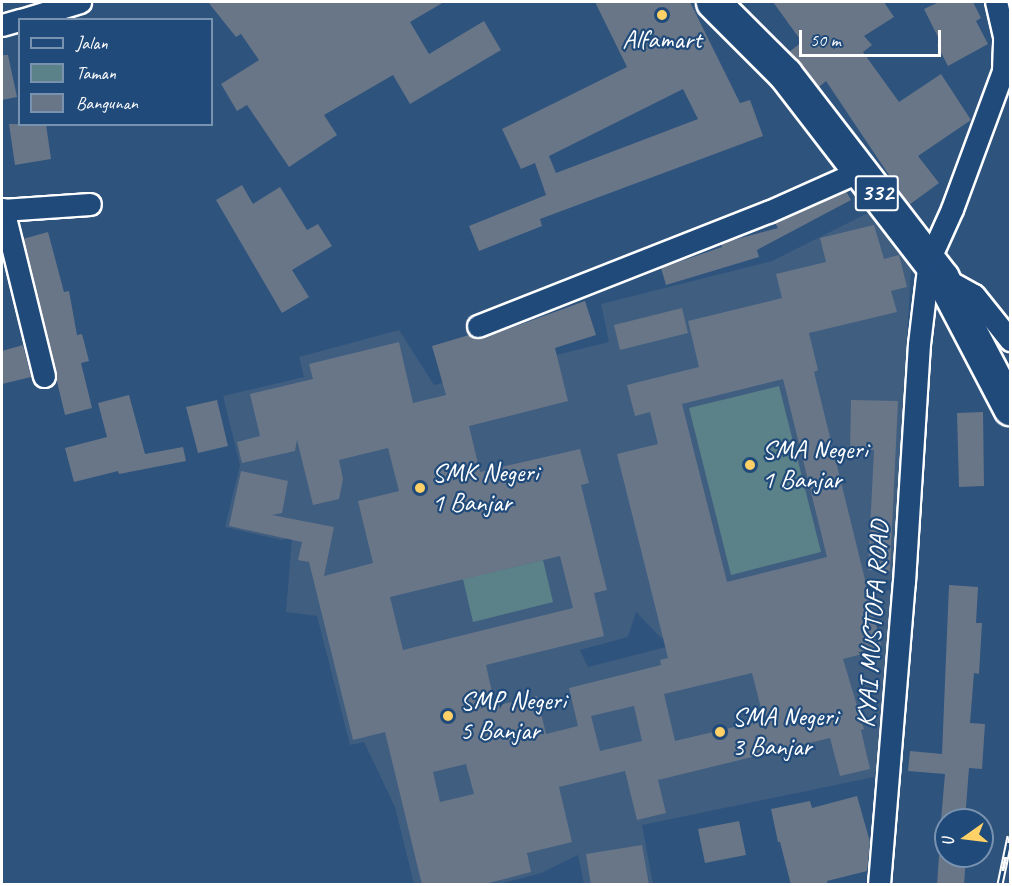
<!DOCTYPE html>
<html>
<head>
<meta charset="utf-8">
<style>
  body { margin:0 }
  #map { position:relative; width:1012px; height:886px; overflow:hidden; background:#2e537d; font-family:Caveat,sans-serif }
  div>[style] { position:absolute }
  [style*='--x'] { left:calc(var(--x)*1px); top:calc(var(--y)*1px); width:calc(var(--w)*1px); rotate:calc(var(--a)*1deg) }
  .built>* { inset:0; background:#405e80 }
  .green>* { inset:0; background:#5a8288 }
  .building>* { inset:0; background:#697688 }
  .roads { filter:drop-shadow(2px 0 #fff) drop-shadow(-2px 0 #fff) drop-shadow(0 2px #fff) drop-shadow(0 -2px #fff) }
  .street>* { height:21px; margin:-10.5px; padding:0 10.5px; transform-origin:10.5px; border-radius:10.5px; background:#1f4a7a }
  .primary>* { height:33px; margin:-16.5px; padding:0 16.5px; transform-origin:16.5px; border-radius:16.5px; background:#1f4a7a }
  .rail>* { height:7px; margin-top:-3.5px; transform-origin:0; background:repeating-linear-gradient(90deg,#1f4a7a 0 14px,#fff 0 28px); box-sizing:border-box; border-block:2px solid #fff }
  .dots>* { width:16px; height:16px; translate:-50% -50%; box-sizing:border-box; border:3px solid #1f4a7a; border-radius:50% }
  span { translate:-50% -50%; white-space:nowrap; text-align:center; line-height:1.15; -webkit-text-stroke:4.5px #1f4a7a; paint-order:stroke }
  .shield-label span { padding:2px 4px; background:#1f4a7a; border:2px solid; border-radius:4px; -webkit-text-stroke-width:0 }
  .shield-label { font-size:24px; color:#fff; font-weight:700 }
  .poi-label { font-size:26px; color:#fff }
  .left { translate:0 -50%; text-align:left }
  .street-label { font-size:26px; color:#fff }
  .frame { position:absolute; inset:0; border:3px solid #fff; pointer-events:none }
  .legend { position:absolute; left:18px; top:18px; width:195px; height:108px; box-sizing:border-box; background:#1f4a7a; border:2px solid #7992af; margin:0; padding:8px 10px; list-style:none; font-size:18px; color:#fff }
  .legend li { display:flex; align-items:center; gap:12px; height:30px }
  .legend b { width:30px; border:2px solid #7992af }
  .north { position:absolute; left:934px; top:808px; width:60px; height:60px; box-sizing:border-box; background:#1f4a7a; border:2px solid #7992af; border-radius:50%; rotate:256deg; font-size:16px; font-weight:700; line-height:24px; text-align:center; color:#fff }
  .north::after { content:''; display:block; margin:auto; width:21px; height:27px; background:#ffd166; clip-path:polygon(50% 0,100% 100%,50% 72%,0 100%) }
  .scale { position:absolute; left:799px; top:30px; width:142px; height:27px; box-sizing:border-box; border:3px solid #fff; border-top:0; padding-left:8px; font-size:18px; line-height:21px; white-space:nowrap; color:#fff; -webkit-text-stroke:4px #1f4a7a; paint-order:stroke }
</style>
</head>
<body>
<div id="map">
  <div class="built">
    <i style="clip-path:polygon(872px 211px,911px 269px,893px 579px,661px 638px,636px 612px,628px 637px,580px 650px,588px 667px,893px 589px,879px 776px,642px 825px,653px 884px,584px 884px,578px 855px,541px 873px,499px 884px,414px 884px,395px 807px,364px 742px,350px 745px,317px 616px,286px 612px,292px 538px,281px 540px,225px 527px,240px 465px,223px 396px,304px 377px,299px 357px,399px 330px,434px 385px,609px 342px,601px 304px,772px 261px)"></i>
  </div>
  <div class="green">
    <i style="clip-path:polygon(779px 386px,821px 552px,731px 575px,689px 408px)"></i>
    <i style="clip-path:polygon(543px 560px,553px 602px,473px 622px,463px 579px)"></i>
  </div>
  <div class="building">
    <i style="clip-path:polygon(208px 2px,444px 2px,410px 22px,429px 54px,484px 21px,501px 50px,410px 104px,393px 75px,324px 115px,337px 135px,289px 167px,247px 105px,237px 111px,221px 84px,259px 60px,241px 34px,236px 37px)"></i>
    <i style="clip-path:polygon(evenodd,595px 2px,690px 2px,740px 103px,750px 100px,763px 136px,540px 219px,542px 226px,479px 251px,469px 226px,546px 195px,535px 163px,521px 169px,502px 129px,627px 67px,595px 2px,683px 89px,698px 119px,556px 173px,549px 156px,683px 89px)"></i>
    <i style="clip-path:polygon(773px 2px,884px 2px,894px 17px,864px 36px,872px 45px,863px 52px,899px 102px,941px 74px,971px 120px,918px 156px,939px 183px,909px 205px,826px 81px,819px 87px,789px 52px,802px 42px)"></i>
    <i style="clip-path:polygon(939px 2px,973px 2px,981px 18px,976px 21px,988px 44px,948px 66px,937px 45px,941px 43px,924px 9px)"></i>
    <i style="clip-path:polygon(2px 55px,8px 55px,17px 97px,2px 100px)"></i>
    <i style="clip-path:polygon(9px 124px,46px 124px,51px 159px,15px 165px)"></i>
    <i style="clip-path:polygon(242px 185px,253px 204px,280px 187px,307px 230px,318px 224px,332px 246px,292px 270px,309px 297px,282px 313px,216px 200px)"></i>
    <i style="clip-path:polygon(846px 191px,851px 200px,757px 250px,759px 257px,666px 285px,661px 268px,722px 247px,721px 244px,726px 242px,778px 228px,775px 223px)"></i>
    <i style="clip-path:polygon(evenodd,874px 225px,884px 259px,899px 255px,907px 287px,891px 291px,897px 312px,809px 333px,818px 370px,814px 372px,882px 649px,843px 659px,864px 729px,861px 730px,870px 769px,840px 776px,830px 738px,658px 780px,666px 813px,637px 820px,625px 771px,559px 787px,572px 842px,527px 853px,531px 872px,481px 885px,422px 885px,385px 732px,353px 740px,309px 562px,298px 560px,302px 542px,229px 526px,241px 471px,288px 481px,282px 513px,272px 515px,334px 527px,324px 576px,373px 563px,358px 501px,399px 491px,388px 448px,339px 460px,343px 479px,339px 499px,313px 505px,297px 440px,295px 451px,242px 463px,237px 442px,260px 436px,250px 394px,313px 379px,309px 364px,399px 342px,413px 403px,446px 395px,432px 346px,469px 335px,483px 338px,585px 301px,596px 335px,555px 348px,568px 401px,469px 426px,480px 472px,580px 449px,589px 483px,581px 485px,607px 590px,594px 593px,604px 636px,486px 665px,495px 706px,537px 696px,546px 734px,578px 726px,569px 688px,661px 665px,660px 660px,668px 658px,617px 454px,658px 444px,650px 412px,635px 416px,627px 385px,699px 367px,688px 321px,782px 298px,776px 274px,826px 262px,820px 238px,874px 225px,783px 379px,827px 557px,727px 582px,682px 404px,783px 379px,874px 225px,560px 556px,573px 608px,403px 650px,390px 597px,560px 556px,874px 225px,752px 673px,764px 720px,675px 741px,664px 694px,752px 673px,874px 225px,634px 706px,642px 741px,600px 751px,591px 716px,634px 706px,874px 225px,466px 764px,474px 794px,440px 802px,433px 772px,466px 764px)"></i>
    <i style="clip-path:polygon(48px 232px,64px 292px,69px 291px,77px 335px,82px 334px,89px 361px,81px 363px,92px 408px,65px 415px,23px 239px)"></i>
    <i style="clip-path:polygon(682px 308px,688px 333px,620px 350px,614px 325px)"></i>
    <i style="clip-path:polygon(23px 345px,31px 377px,2px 384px,2px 351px)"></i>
    <i style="clip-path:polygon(129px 395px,145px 454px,183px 447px,186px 461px,119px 474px,118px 471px,74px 482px,65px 448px,107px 437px,98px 403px)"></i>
    <i style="clip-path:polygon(217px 400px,228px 446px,198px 453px,186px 407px)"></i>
    <i style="clip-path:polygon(851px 400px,898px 401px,890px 571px,868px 570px,874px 450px,850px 450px)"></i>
    <i style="clip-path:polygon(983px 412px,984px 486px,959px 487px,957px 413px)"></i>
    <i style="clip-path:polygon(949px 585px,978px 587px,976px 623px,982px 623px,979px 674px,974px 673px,970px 723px,985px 724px,982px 769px,969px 768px,965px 820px,941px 820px,945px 774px,908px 771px,910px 751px,942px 754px)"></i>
    <i style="clip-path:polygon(857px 796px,870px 842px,867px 871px,827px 881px,828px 885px,791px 885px,780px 842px,778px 842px,771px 809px,810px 801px,812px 808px)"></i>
    <i style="clip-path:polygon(739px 821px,746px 855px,705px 863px,698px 829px)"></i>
    <i style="clip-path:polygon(642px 845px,649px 885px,591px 885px,586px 854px)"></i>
    <i style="clip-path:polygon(939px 856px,966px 856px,964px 885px,937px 885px)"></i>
  </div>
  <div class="roads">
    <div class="street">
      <i style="--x:21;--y:20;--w:62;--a:-17"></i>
      <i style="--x:2;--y:25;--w:19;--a:-16"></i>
      <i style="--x:3;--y:209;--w:172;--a:76.2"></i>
      <i style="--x:2;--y:210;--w:88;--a:-3.9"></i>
      <i style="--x:943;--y:278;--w:35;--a:29"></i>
      <i style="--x:974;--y:295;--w:58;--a:51.3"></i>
      <i style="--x:478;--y:326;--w:312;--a:-21.5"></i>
      <i style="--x:768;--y:212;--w:101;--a:-24"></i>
      <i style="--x:879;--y:884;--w:303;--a:-85.3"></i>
      <i style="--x:904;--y:582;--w:238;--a:-86.4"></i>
      <i style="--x:919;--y:344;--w:85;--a:-83.2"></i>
      <i style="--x:929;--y:260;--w:56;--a:-65.7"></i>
      <i style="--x:952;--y:209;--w:147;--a:-69.7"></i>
      <i style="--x:1003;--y:71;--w:35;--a:-88"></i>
      <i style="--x:1004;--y:36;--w:35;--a:-103"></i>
    </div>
    <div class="primary">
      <i style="--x:713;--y:2;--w:102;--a:45"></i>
      <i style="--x:785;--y:74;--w:257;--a:52.4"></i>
      <i style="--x:942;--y:278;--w:147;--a:62.4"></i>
    </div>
  </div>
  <div class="rail">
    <i style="--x:1000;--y:884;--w:49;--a:-78.2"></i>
  </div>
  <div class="dots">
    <i style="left:662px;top:15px;background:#ffd166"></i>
    <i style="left:750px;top:465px;background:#ffd166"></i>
    <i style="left:420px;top:488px;background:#ffd166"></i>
    <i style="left:448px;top:716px;background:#ffd166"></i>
    <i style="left:720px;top:732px;background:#ffd166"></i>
  </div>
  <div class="shield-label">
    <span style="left:877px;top:193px">332</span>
  </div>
  <div class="poi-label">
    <span style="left:662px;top:40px">Alfamart</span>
    <span class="left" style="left:762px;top:465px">SMA Negeri<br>1 Banjar</span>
    <span class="left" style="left:432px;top:488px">SMK Negeri<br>1 Banjar</span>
    <span class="left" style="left:460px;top:716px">SMP Negeri<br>5 Banjar</span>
    <span class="left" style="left:732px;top:732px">SMA Negeri<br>3 Banjar</span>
  </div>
  <div class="street-label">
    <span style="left:873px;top:624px;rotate:-86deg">KYAI MUSTOFA ROAD</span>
  </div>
  <div class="frame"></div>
  <ul class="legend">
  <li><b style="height:8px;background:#1f4a7a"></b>Jalan</li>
  <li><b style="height:16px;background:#5a8288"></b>Taman</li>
  <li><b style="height:16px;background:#697688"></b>Bangunan</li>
  </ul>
  <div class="north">U</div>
  <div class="scale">50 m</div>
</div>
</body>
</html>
